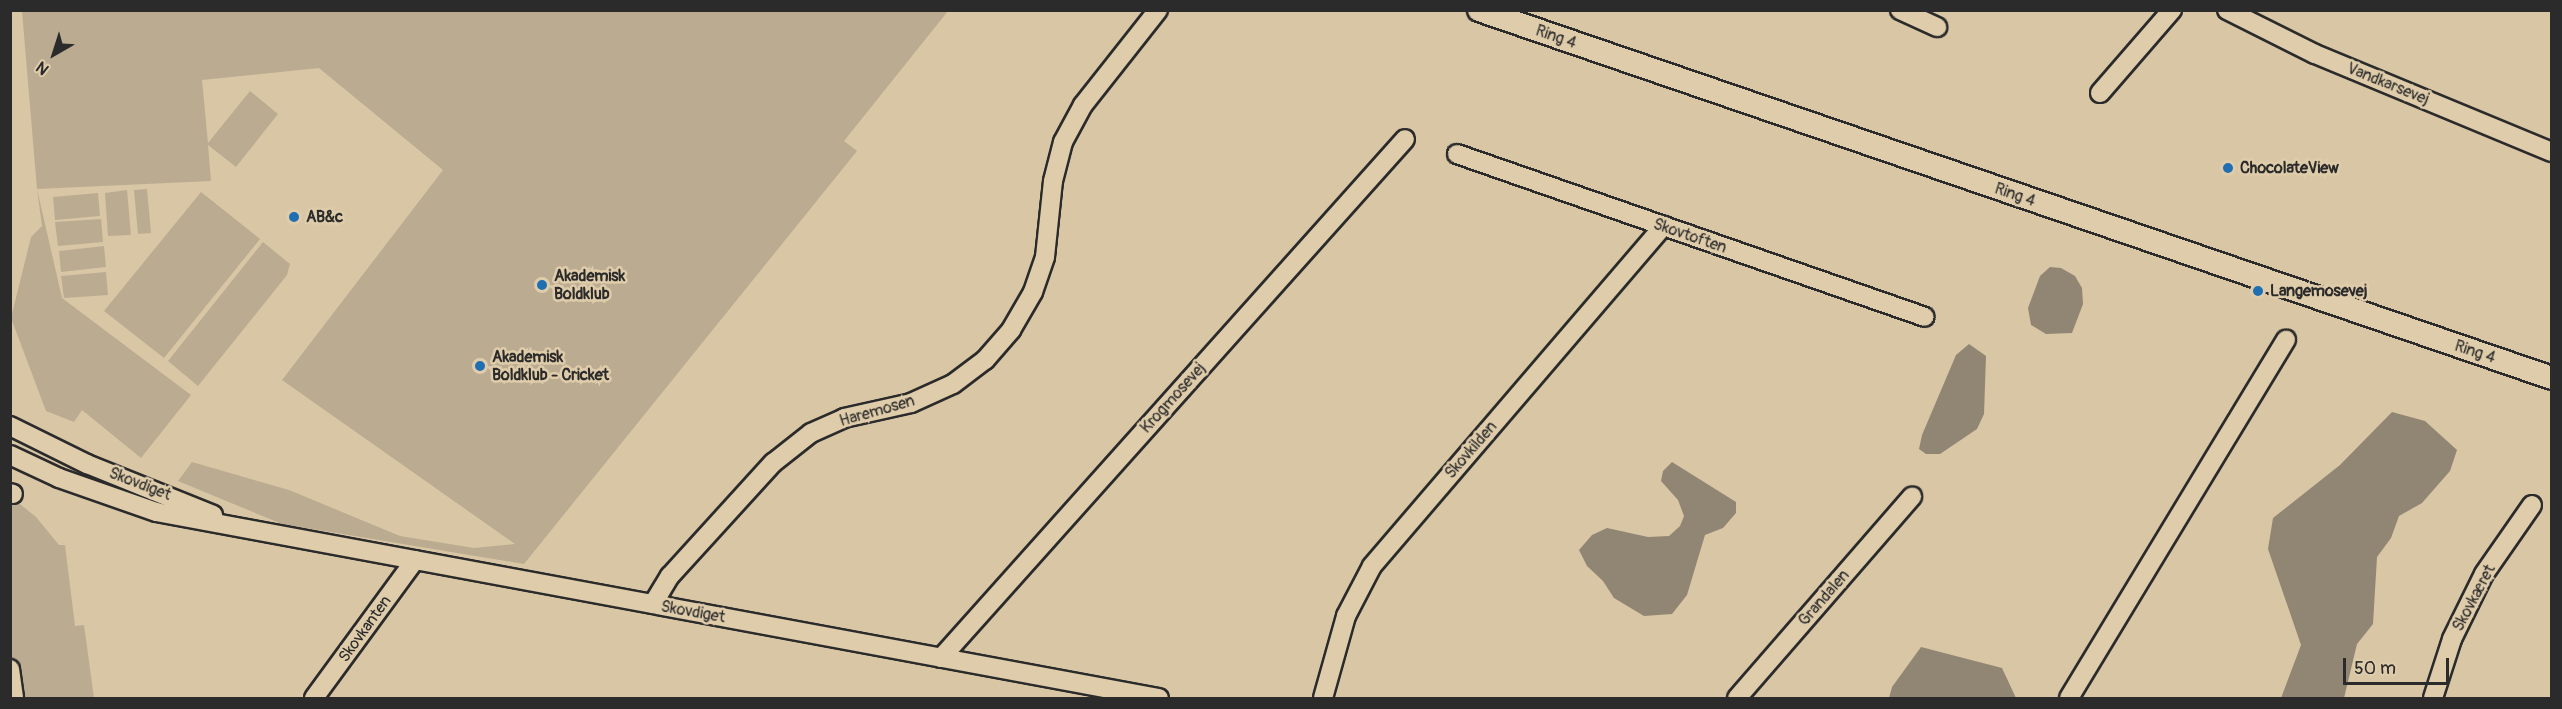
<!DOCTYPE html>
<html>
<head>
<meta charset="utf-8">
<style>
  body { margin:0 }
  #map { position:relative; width:2562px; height:709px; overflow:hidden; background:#d8c6a5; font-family:Pangolin,sans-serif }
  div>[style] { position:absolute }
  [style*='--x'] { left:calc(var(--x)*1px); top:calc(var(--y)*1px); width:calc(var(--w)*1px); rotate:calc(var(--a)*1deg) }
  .green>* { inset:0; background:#bbac91 }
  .water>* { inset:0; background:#918673 }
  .roads { filter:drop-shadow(2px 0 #2b2b2b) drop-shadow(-2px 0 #2b2b2b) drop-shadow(0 2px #2b2b2b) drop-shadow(0 -2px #2b2b2b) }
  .minor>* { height:18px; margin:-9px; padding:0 9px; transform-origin:9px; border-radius:9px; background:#dfccaa }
  .major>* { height:22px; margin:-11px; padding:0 11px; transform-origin:11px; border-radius:11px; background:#dfccaa }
  .dots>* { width:16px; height:16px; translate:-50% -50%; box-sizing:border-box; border:3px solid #dfccaa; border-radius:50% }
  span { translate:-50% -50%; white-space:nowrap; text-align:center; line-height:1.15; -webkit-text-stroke:5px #dfccaa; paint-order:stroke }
  .street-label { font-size:16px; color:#2b2b2b }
  .poi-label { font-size:16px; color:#2b2b2b; font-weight:700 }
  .left { translate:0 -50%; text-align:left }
  .frame { position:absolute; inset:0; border:12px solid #2b2b2b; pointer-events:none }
  .north { position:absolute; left:24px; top:24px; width:60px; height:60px; -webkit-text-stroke:4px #dfccaa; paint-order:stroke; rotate:219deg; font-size:16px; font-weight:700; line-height:24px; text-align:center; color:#2b2b2b }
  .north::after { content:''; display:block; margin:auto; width:21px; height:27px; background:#2b2b2b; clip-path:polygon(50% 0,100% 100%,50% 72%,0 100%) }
  .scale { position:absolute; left:2343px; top:658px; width:106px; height:27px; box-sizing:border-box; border:3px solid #2b2b2b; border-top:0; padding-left:8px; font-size:18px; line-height:21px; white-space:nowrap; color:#2b2b2b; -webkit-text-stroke:4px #dfccaa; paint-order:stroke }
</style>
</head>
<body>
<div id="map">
  <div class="green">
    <i style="clip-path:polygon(22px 11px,22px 10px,948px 11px,844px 141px,857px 151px,524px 564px,282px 524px,178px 481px,192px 462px,289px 490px,400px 536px,474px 548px,515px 544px,282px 380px,443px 170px,319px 68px,202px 80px,208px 143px,250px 91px,278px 114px,236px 167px,208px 145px,211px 181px,37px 189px,62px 298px,191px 395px,141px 458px,82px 410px,74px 422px,46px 411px,11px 318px,31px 237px,42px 226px,37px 189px)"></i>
    <i style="clip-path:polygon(147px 189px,151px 233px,138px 234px,134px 190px)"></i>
    <i style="clip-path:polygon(127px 190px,131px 235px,108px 236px,105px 193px)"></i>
    <i style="clip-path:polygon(201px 192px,260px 239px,164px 358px,104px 311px)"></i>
    <i style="clip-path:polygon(98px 193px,100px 216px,55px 220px,53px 197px)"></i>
    <i style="clip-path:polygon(101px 219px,103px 242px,58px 246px,55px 222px)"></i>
    <i style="clip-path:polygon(263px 242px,290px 264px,287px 275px,198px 386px,168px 361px)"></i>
    <i style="clip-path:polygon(104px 246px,106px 267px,61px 272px,59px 251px)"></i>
    <i style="clip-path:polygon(106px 272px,108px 295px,64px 298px,61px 276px)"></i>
    <i style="clip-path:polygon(10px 496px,36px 517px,59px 545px,65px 545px,75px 626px,84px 625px,94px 698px,11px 698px)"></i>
  </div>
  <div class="water">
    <i style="clip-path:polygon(2050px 267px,2061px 268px,2075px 276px,2082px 288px,2083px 304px,2072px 333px,2046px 334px,2031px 325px,2028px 308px,2040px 276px)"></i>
    <i style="clip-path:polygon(1969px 344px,1986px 356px,1984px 414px,1977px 429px,1940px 454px,1926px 454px,1919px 449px,1922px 435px,1956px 355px)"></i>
    <i style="clip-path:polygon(2392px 412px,2425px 421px,2457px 450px,2450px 471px,2422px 503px,2399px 516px,2391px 538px,2377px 557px,2373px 624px,2357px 644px,2344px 698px,2281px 698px,2301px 645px,2268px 549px,2273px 518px,2340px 465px)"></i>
    <i style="clip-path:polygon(1672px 462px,1736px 502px,1736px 513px,1723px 528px,1705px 535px,1687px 595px,1672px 614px,1644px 616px,1614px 598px,1603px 581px,1587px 566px,1579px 550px,1592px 535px,1607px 528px,1648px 537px,1669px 536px,1680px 526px,1684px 516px,1678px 500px,1661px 481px,1663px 471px)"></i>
    <i style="clip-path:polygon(1921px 647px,2002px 668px,2016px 698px,1889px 698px,1892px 687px)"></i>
  </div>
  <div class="roads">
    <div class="minor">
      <i style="--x:1900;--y:10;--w:41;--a:24.7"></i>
      <i style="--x:2227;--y:10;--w:98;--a:26.6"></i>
      <i style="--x:2315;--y:54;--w:256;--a:22.5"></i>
      <i style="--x:2100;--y:93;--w:110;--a:-49.1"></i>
      <i style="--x:1457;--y:154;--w:495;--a:19.2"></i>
      <i style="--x:10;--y:426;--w:86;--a:26.3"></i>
      <i style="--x:87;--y:464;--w:136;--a:22"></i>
      <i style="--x:10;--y:455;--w:54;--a:25.1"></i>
      <i style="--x:59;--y:478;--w:103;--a:19.3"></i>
      <i style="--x:156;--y:512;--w:1020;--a:10.51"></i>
      <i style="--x:10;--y:493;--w:3;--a:18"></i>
      <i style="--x:653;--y:604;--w:33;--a:-59"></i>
      <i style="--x:670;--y:576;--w:153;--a:-47.7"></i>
      <i style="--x:773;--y:463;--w:48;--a:-38.3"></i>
      <i style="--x:811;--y:433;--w:36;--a:-24"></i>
      <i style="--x:844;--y:418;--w:69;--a:-12.6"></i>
      <i style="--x:911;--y:403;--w:46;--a:-24.3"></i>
      <i style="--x:953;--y:384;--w:40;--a:-37"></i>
      <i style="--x:985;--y:360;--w:40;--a:-49"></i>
      <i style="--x:1011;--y:330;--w:44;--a:-59.9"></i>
      <i style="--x:1033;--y:292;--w:37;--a:-71"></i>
      <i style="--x:1045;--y:257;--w:76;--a:-84"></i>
      <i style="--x:1053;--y:181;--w:40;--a:-75.6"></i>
      <i style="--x:1063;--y:142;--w:42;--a:-61.6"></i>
      <i style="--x:1083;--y:105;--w:121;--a:-51.7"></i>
      <i style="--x:941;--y:658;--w:696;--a:-48.2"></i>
      <i style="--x:10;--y:669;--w:29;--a:82"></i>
      <i style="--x:314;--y:698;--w:171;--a:-53.8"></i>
      <i style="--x:1323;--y:698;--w:85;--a:-74.3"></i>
      <i style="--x:1346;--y:616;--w:56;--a:-62.5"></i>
      <i style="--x:1372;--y:566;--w:448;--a:-49.4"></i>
      <i style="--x:1737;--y:698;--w:267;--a:-49"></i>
      <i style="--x:2069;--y:698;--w:419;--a:-58.8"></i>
      <i style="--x:2433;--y:698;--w:62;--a:-72.1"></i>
      <i style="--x:2452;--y:639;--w:72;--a:-63.8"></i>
      <i style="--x:2484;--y:574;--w:84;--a:-55.2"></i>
    </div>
    <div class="major">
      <i style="--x:1479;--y:10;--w:1134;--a:18.93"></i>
    </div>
  </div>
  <div class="dots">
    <i style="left:2228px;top:168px;background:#1f6fb2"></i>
    <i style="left:294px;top:217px;background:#1f6fb2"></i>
    <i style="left:542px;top:285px;background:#1f6fb2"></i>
    <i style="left:2258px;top:291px;background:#1f6fb2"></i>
    <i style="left:480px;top:366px;background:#1f6fb2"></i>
  </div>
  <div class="street-label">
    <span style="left:1556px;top:37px;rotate:19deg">Ring 4</span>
    <span style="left:2388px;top:84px;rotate:22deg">Vandkarsevej</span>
    <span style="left:2015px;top:195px;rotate:19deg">Ring 4</span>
    <span style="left:1690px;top:236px;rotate:19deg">Skovtoften</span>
    <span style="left:2475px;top:352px;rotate:18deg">Ring 4</span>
    <span style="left:1173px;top:398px;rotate:-48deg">Krogmosevej</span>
    <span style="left:877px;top:411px;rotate:-16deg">Haremosen</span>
    <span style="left:1471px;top:450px;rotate:-49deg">Skovkilden</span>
    <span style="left:140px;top:484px;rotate:21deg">Skovdiget</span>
    <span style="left:1824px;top:598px;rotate:-49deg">Grandalen</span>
    <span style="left:2474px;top:598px;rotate:-62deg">Skovkæret</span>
    <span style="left:693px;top:612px;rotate:10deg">Skovdiget</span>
    <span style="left:365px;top:629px;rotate:-54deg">Skovkanten</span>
  </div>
  <div class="poi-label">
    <span class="left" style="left:2240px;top:168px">ChocolateView</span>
    <span class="left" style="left:306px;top:217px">AB&amp;c</span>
    <span class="left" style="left:554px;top:285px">Akademisk<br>Boldklub</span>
    <span class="left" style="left:2270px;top:291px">Langemosevej</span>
    <span class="left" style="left:492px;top:366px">Akademisk<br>Boldklub - Cricket</span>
  </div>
  <div class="frame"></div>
  <div class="north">N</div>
  <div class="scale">50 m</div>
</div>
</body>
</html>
